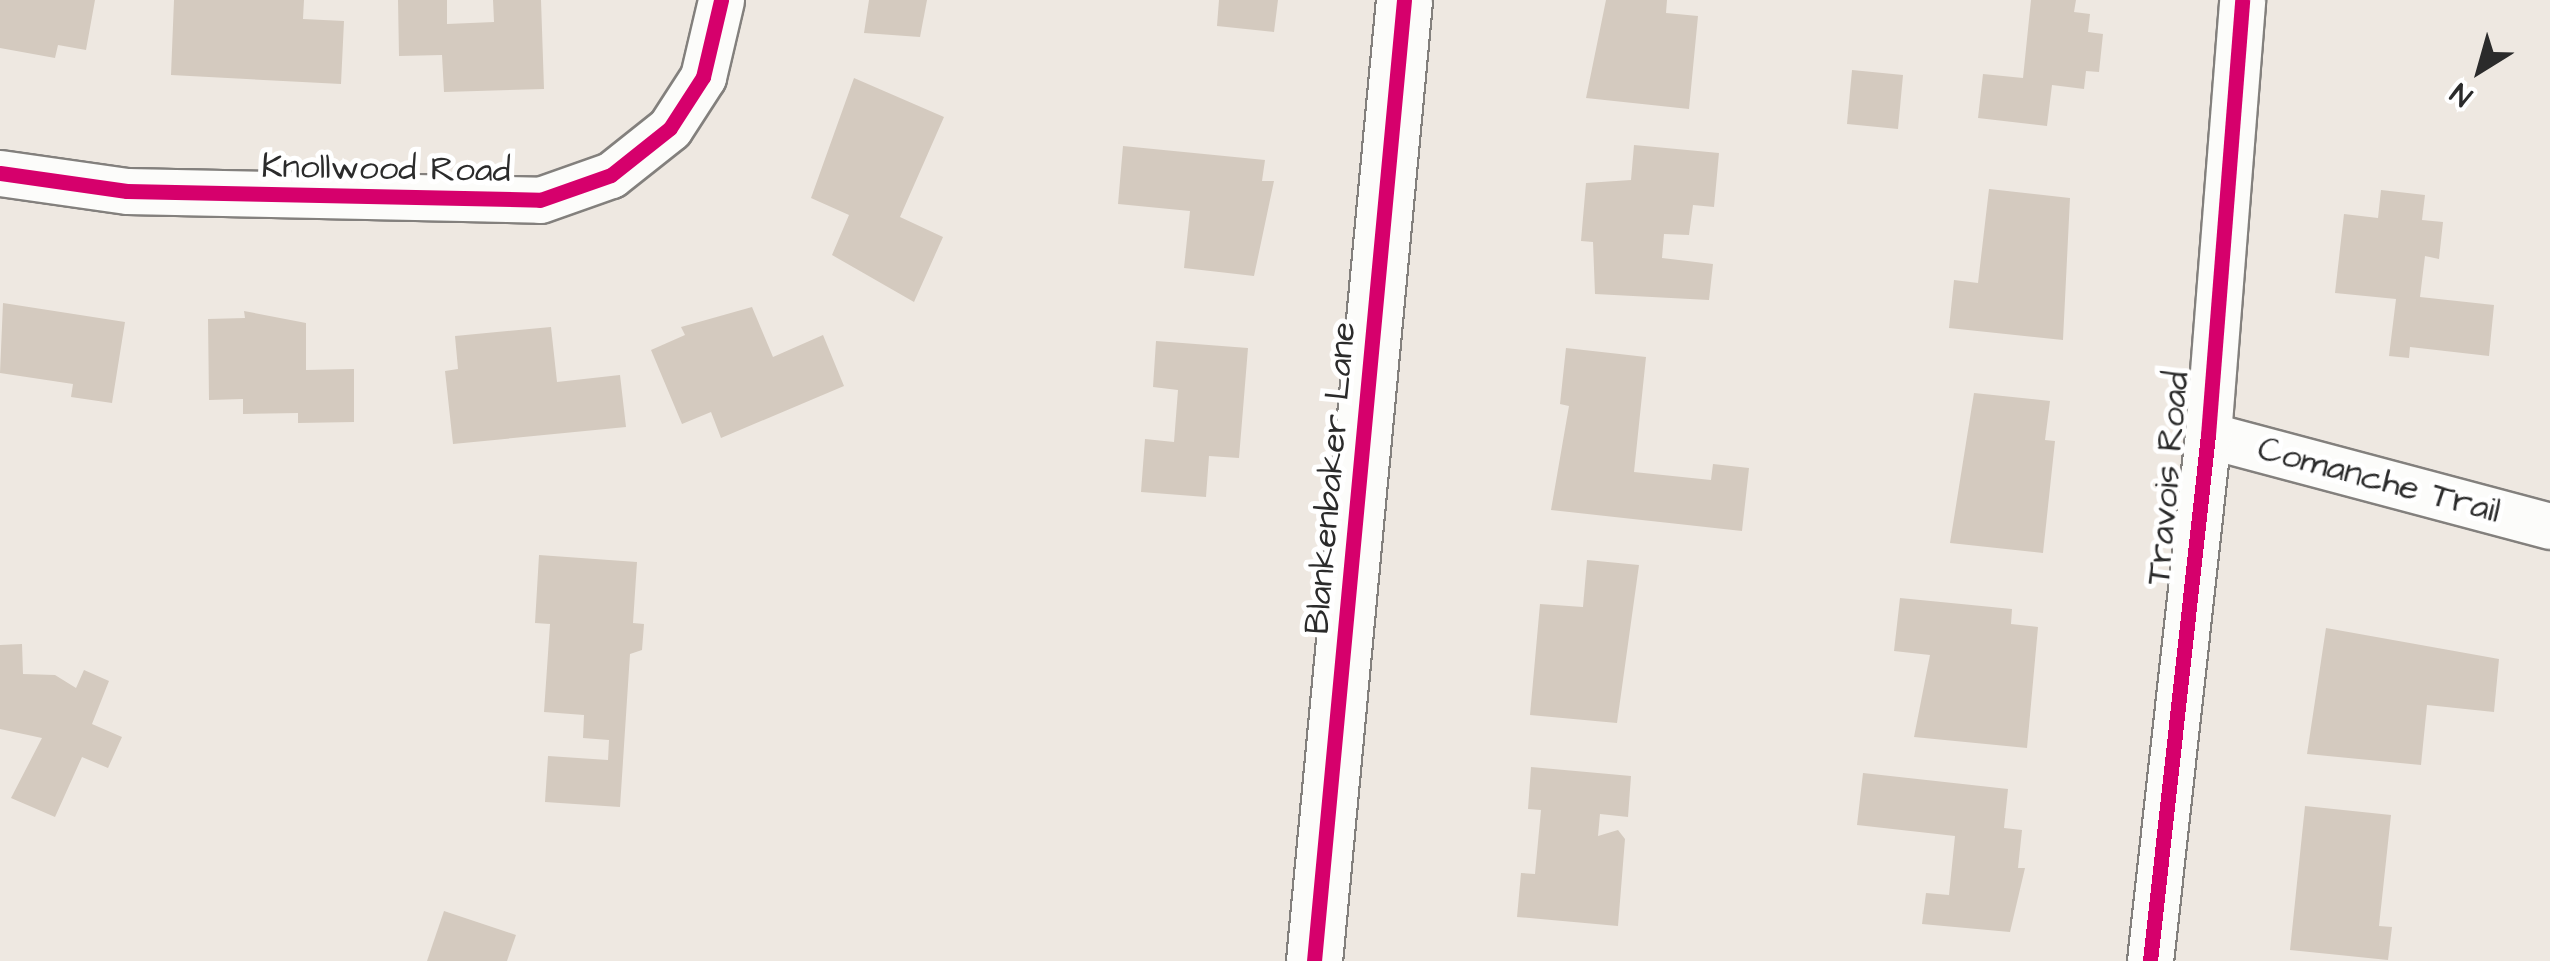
<!DOCTYPE html>
<html>
<head>
<meta charset="utf-8">
<style>
  body { margin:0 }
  #map { position:relative; width:2550px; height:961px; overflow:hidden; background:#eee8e1; font-family:"Architects Daughter",sans-serif }
  div>[style] { position:absolute }
  [style*='--x'] { left:calc(var(--x)*1px); top:calc(var(--y)*1px); width:calc(var(--w)*1px); rotate:calc(var(--a)*1deg) }
  .building>* { inset:0; background:#d4cabf }
  .roads { filter:drop-shadow(2px 0 #83807d) drop-shadow(-2px 0 #83807d) drop-shadow(0 2px #83807d) drop-shadow(0 -2px #83807d) }
  .minor>* { height:45px; margin:-22.5px; padding:0 22.5px; transform-origin:22.5px; border-radius:22.5px; background:#fcfcfa }
  .tertiary>* { height:55px; margin:-27.5px; padding:0 27.5px; transform-origin:27.5px; border-radius:27.5px; background:#fcfcfa }
  .cycleway>* { height:15px; margin:-7.5px; padding:0 7.5px; transform-origin:7.5px; border-radius:7.5px; background:#d6006c }
  span { translate:-50% -50%; white-space:nowrap; text-align:center; line-height:1.15; -webkit-text-stroke:10px #fff; paint-order:stroke }
  .street-label { font-size:35px; color:#2b2b2b }
  .north { position:absolute; left:2430px; top:20px; width:100px; height:100px; -webkit-text-stroke:8px #fff; paint-order:stroke; rotate:217deg; font-size:28px; font-weight:700; line-height:40px; text-align:center; color:#2b2b2b }
  .north::after { content:''; display:block; margin:auto; width:35px; height:45px; background:#2b2b2b; clip-path:polygon(50% 0,100% 100%,50% 72%,0 100%) }
</style>
</head>
<body>
<div id="map">
  <div class="building">
    <i style="clip-path:polygon(0 0,95px 0,86px 50px,58px 45px,55px 58px,0 48px)"></i>
    <i style="clip-path:polygon(174px 0,304px 0,303px 19px,344px 21px,341px 84px,171px 75px)"></i>
    <i style="clip-path:polygon(398px 0,447px 0,447px 24px,494px 22px,493px 0,541px 0,544px 89px,444px 92px,442px 55px,399px 56px)"></i>
    <i style="clip-path:polygon(869px 0,927px 0,920px 37px,864px 33px)"></i>
    <i style="clip-path:polygon(1219px 0,1278px 0,1274px 32px,1217px 26px)"></i>
    <i style="clip-path:polygon(1606px 0,1667px 0,1666px 13px,1698px 16px,1689px 109px,1586px 98px)"></i>
    <i style="clip-path:polygon(2031px 0,2076px 0,2074px 12px,2090px 14px,2088px 32px,2103px 34px,2099px 72px,2086px 71px,2084px 89px,2052px 85px,2047px 126px,1978px 118px,1983px 74px,2023px 78px)"></i>
    <i style="clip-path:polygon(1852px 70px,1903px 75px,1898px 129px,1847px 124px)"></i>
    <i style="clip-path:polygon(854px 78px,944px 117px,900px 217px,943px 237px,914px 302px,832px 255px,849px 215px,811px 198px)"></i>
    <i style="clip-path:polygon(1634px 145px,1719px 153px,1714px 207px,1693px 205px,1689px 235px,1664px 234px,1662px 258px,1713px 264px,1709px 300px,1595px 294px,1593px 242px,1581px 241px,1586px 183px,1631px 180px)"></i>
    <i style="clip-path:polygon(1123px 146px,1265px 160px,1262px 181px,1274px 181px,1254px 276px,1184px 268px,1190px 211px,1118px 204px)"></i>
    <i style="clip-path:polygon(1989px 189px,2070px 198px,2063px 340px,1949px 328px,1954px 280px,1978px 283px)"></i>
    <i style="clip-path:polygon(2381px 190px,2425px 195px,2422px 220px,2443px 222px,2439px 259px,2425px 256px,2420px 297px,2494px 305px,2489px 356px,2410px 347px,2409px 358px,2389px 356px,2396px 299px,2335px 293px,2344px 214px,2378px 218px)"></i>
    <i style="clip-path:polygon(3px 303px,125px 322px,112px 403px,71px 397px,73px 384px,0 373px)"></i>
    <i style="clip-path:polygon(752px 307px,773px 357px,823px 335px,844px 386px,721px 438px,711px 412px,682px 424px,651px 350px,685px 335px,681px 327px)"></i>
    <i style="clip-path:polygon(244px 311px,306px 323px,306px 370px,354px 369px,354px 422px,298px 423px,298px 413px,243px 414px,243px 399px,209px 400px,208px 319px,245px 318px)"></i>
    <i style="clip-path:polygon(551px 327px,557px 382px,620px 375px,626px 427px,453px 444px,445px 371px,458px 369px,455px 336px)"></i>
    <i style="clip-path:polygon(1156px 341px,1248px 348px,1239px 458px,1209px 456px,1206px 497px,1141px 492px,1145px 439px,1174px 442px,1178px 390px,1153px 387px)"></i>
    <i style="clip-path:polygon(1566px 348px,1646px 357px,1634px 472px,1711px 480px,1713px 464px,1749px 468px,1742px 531px,1551px 510px,1569px 406px,1560px 404px)"></i>
    <i style="clip-path:polygon(1974px 393px,2050px 401px,2045px 440px,2055px 441px,2043px 553px,1950px 543px)"></i>
    <i style="clip-path:polygon(539px 555px,637px 562px,633px 623px,644px 624px,642px 650px,630px 654px,620px 807px,545px 802px,548px 756px,608px 760px,609px 740px,583px 738px,584px 715px,544px 712px,550px 624px,535px 623px)"></i>
    <i style="clip-path:polygon(1587px 560px,1639px 565px,1617px 723px,1530px 715px,1540px 604px,1583px 607px)"></i>
    <i style="clip-path:polygon(1900px 598px,2012px 609px,2011px 624px,2038px 627px,2027px 748px,1914px 737px,1930px 655px,1894px 651px)"></i>
    <i style="clip-path:polygon(2326px 628px,2499px 659px,2494px 712px,2427px 705px,2421px 765px,2307px 754px)"></i>
    <i style="clip-path:polygon(22px 644px,23px 674px,55px 675px,76px 688px,84px 670px,109px 681px,92px 724px,122px 737px,108px 768px,82px 757px,55px 817px,11px 798px,42px 738px,0 729px,0 645px)"></i>
    <i style="clip-path:polygon(1531px 767px,1631px 776px,1628px 817px,1600px 814px,1598px 836px,1618px 830px,1625px 839px,1618px 926px,1517px 917px,1521px 873px,1535px 874px,1541px 810px,1528px 809px)"></i>
    <i style="clip-path:polygon(1863px 773px,2008px 789px,2004px 828px,2022px 830px,2018px 868px,2025px 868px,2010px 932px,1922px 924px,1926px 893px,1949px 895px,1955px 836px,1857px 825px)"></i>
    <i style="clip-path:polygon(2305px 806px,2391px 815px,2379px 926px,2392px 927px,2388px 960px,2290px 950px)"></i>
    <i style="clip-path:polygon(444px 911px,516px 935px,507px 961px,427px 961px)"></i>
  </div>
  <div class="roads">
    <div class="minor">
      <i style="--x:0;--y:173;--w:128;--a:8.1"></i>
      <i style="--x:127;--y:191;--w:413;--a:1.2"></i>
      <i style="--x:540;--y:200;--w:75;--a:-19.4"></i>
      <i style="--x:611;--y:175;--w:75;--a:-38.5"></i>
      <i style="--x:670;--y:128;--w:61;--a:-57.1"></i>
      <i style="--x:703;--y:77;--w:79;--a:-76.8"></i>
      <i style="--x:2208;--y:435;--w:354;--a:14.9"></i>
      <i style="--x:2150;--y:961;--w:529;--a:-83.71"></i>
      <i style="--x:2208;--y:435;--w:436;--a:-85.5"></i>
    </div>
    <div class="tertiary">
      <i style="--x:1314;--y:961;--w:965;--a:-84.65"></i>
    </div>
  </div>
  <div class="cycleway">
    <i style="--x:0;--y:173;--w:128;--a:8.1"></i>
    <i style="--x:127;--y:191;--w:413;--a:1.2"></i>
    <i style="--x:540;--y:200;--w:75;--a:-19.4"></i>
    <i style="--x:611;--y:175;--w:75;--a:-38.5"></i>
    <i style="--x:670;--y:128;--w:61;--a:-57.1"></i>
    <i style="--x:703;--y:77;--w:79;--a:-76.8"></i>
    <i style="--x:1314;--y:961;--w:965;--a:-84.65"></i>
    <i style="--x:2150;--y:961;--w:529;--a:-83.71"></i>
    <i style="--x:2208;--y:435;--w:436;--a:-85.5"></i>
  </div>
  <div class="street-label">
    <span style="left:386px;top:169px;rotate:1deg">Knollwood Road</span>
    <span style="left:1331px;top:478px;rotate:-85deg">Blankenbaker Lane</span>
    <span style="left:2168px;top:478px;rotate:-85deg">Travois Road</span>
    <span style="left:2379px;top:480px;rotate:15deg">Comanche Trail</span>
  </div>
  <div class="north">N</div>
</div>
</body>
</html>
